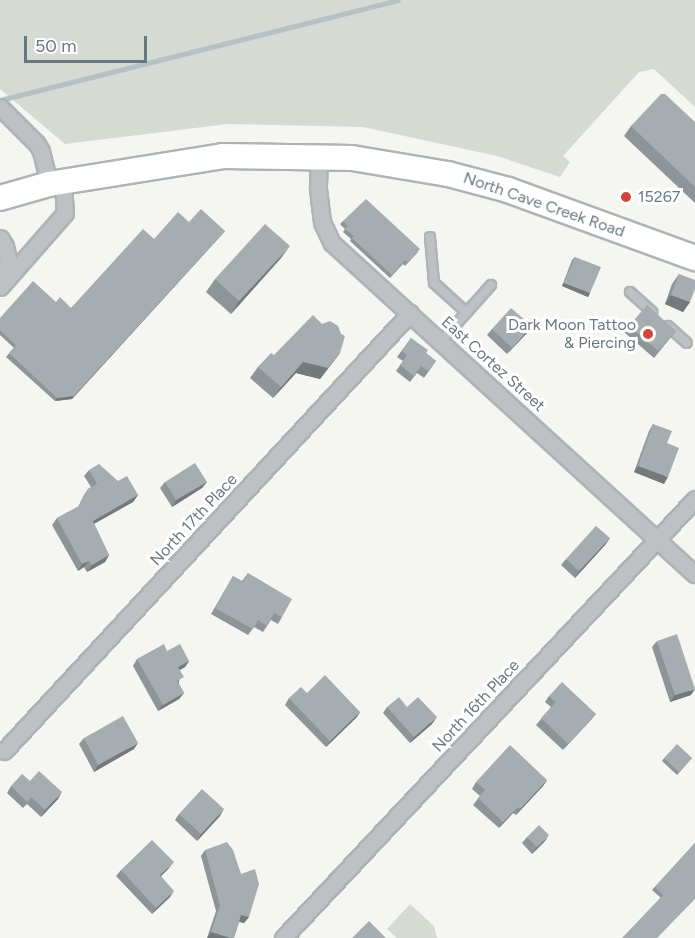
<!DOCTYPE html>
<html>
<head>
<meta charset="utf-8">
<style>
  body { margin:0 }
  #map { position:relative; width:695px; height:938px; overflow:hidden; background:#f5f5f2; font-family:Figtree,sans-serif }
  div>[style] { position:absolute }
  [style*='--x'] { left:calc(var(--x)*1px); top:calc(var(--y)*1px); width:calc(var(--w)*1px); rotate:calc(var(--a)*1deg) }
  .green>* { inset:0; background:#d5dad2 }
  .stream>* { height:5px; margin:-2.5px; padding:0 2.5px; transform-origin:2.5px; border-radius:2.5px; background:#b5c1c4 }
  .roads { filter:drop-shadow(2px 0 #aeb4b6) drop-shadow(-2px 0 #aeb4b6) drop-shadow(0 2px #aeb4b6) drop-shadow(0 -2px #aeb4b6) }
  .service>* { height:8px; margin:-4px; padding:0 4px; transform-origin:4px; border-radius:4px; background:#bdc1c4 }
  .minor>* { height:15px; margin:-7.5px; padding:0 7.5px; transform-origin:7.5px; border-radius:7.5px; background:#bdc1c4 }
  .primary>* { height:24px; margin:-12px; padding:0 12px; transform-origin:12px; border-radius:12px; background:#fff }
  .wall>* { inset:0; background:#8e9598 }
  .shaded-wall>* { inset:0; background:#74797c }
  .building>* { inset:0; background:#a5adb1 }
  .dots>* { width:16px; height:16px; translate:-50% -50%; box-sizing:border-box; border:3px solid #fff; border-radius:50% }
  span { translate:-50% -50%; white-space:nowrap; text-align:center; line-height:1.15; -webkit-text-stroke:6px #fff; paint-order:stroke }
  .poi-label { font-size:16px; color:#677880 }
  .left { translate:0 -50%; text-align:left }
  .right { translate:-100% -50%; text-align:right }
  .street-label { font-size:16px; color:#677880 }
  .scale { position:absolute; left:24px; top:36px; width:123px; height:27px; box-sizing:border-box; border:3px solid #677880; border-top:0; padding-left:8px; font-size:18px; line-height:21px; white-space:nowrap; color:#677880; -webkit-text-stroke:4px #fff; paint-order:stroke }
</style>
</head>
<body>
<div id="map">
  <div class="green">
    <i style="clip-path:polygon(0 0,695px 0,695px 107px,654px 69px,639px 72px,563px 156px,570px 162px,560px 177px,497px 156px,363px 127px,228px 124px,65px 144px,0 89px)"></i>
    <i style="clip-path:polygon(410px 904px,434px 926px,437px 938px,397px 938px,387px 929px)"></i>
  </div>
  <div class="stream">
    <i style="--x:0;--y:100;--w:410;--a:-14.1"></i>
  </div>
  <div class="roads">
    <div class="service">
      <i style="--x:430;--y:237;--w:46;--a:85"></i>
      <i style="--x:434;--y:283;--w:43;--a:42.2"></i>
      <i style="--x:630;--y:292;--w:30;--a:42"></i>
      <i style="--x:668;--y:326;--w:25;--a:42"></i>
      <i style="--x:441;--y:341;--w:75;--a:-48.2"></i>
    </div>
    <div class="minor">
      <i style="--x:0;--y:107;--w:52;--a:45"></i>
      <i style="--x:37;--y:144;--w:8;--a:60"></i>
      <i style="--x:41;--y:151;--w:34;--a:76"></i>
      <i style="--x:319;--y:156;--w:33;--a:92"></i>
      <i style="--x:318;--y:189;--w:33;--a:83"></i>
      <i style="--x:322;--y:222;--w:23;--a:65"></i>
      <i style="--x:332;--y:243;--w:491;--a:42.4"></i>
      <i style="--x:0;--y:238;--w:9;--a:58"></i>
      <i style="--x:5;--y:246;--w:12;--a:76"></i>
      <i style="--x:8;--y:258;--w:22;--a:100"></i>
      <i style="--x:0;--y:287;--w:98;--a:-48.7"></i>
      <i style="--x:65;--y:213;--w:31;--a:-94"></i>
      <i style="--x:4;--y:751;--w:597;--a:-47.17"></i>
      <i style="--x:283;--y:938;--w:602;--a:-46.82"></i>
    </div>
    <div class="primary">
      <i style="--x:0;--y:198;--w:51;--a:-15.9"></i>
      <i style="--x:49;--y:184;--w:176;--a:-9.1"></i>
      <i style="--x:223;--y:156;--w:129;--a:0.9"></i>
      <i style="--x:352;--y:158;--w:97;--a:9.5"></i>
      <i style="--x:448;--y:174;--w:62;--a:14.9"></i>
      <i style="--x:508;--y:190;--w:199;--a:20"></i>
    </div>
  </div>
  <div class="wall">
    <i style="clip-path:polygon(695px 122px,695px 203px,624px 136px,631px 126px)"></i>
    <i style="clip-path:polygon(343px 221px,418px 252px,405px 266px,403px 264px,390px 278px,350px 241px,351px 239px,343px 232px,345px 229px,340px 224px)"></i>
    <i style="clip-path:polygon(189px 222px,225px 231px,72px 399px,55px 401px,6px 357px,14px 348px,0 335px,0 318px,56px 302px,71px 308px,154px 239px)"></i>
    <i style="clip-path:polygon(575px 257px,590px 293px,588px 297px,562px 286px,572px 260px)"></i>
    <i style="clip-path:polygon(281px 258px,231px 314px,206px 292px,215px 279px)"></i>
    <i style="clip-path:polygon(679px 274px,690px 302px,683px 312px,665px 304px,672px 284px)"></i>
    <i style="clip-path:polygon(532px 326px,527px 333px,507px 354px,487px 335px,492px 329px)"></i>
    <i style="clip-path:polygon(629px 326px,676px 331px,654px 358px,624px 332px)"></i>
    <i style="clip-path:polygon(411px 338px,426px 353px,436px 361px,424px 378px,417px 373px,410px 382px,396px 371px,403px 361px,397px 357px)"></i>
    <i style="clip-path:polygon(340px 353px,320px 379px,296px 373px,273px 398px,250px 378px,258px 367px,274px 355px)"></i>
    <i style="clip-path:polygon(653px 424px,667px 443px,664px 484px,634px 472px,649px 431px)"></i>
    <i style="clip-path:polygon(89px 470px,118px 481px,138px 495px,133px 502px,94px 524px,109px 555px,105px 562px,87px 572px,84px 567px,78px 571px,52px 525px,57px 518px,78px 507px,84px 495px,88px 489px,91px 487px,84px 476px)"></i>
    <i style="clip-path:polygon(165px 482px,207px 482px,202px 488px,172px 507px,160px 488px)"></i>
    <i style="clip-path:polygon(610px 538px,605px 545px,575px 578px,561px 565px,566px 559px)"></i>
    <i style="clip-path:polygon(248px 573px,282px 617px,278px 624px,271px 620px,263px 632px,254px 627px,248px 635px,211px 614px,233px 576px,242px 581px)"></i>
    <i style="clip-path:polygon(657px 641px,691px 695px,670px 702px,652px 647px)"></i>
    <i style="clip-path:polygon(167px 651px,189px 661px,185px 667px,180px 670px,179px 683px,179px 684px,184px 693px,179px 699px,158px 711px,133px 666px,137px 659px)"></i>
    <i style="clip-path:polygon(307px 693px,360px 712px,356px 718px,326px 747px,285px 705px,289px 698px)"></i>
    <i style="clip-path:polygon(549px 696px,596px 714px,591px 720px,563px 750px,536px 725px,551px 707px,545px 702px)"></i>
    <i style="clip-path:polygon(387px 707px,407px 707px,432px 724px,410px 743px,383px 713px)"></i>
    <i style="clip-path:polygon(84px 738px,134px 749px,94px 772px,79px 744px)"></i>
    <i style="clip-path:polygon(664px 758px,692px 758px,677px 775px,662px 761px)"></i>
    <i style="clip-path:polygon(547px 780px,543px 786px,516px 815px,513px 813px,499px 828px,473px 805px,480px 796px,472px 789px,476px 782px)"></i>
    <i style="clip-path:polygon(30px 781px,58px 799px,41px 817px,27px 804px,23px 808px,7px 793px,11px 786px)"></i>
    <i style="clip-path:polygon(179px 814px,220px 816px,197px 841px,175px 820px)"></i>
    <i style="clip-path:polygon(527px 837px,545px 841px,532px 854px,522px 843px)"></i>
    <i style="clip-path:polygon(695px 843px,658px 938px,660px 897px,652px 890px)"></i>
    <i style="clip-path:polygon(205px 850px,249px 917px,244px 923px,239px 922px,234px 938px,207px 938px,216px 911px,201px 856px)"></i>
    <i style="clip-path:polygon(169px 868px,161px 876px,170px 897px,152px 914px,116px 876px,121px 870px)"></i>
  </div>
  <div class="shaded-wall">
    <i style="clip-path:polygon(225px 231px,72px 399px,55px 401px,57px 398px)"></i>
    <i style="clip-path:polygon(290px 246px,281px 258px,231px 314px,239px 301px)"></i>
    <i style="clip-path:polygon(564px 283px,590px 293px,588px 297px,562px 286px)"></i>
    <i style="clip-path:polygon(671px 295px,690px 302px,683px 312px,665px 304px)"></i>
    <i style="clip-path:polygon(532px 326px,527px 333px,507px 354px,512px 348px)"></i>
    <i style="clip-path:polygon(340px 353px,320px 379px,296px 373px,273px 398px,281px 387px,303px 362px)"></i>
    <i style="clip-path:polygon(638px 466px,668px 477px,664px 484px,634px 472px)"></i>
    <i style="clip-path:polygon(207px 482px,202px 488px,172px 507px,176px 500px)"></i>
    <i style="clip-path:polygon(138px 495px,133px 502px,88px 527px,93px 521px)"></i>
    <i style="clip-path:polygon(610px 538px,605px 545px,575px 578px,579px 571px)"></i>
    <i style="clip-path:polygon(109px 555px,105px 562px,87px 572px,92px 565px)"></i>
    <i style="clip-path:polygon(89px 561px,84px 567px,78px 571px,82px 564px)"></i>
    <i style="clip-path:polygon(189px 661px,185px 667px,174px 673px,178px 667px)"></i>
    <i style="clip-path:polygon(695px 689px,691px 695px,670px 702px,675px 695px)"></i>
    <i style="clip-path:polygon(184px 693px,179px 699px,158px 711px,163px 705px)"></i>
    <i style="clip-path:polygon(360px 712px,356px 718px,326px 747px,330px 741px)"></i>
    <i style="clip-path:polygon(437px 717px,432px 724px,410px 743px,414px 737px)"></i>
    <i style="clip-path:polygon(138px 743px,134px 749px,94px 772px,98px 765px)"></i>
    <i style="clip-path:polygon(547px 780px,543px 786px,516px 815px,520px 809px)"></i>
    <i style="clip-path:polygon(62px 792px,58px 799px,41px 817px,45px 810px)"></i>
    <i style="clip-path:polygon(518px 807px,513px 813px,499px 828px,503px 822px)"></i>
    <i style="clip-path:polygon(224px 809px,220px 816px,197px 841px,201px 834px)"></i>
    <i style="clip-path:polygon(549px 835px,545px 841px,532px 854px,537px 847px)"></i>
    <i style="clip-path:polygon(174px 862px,169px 868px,155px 882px,160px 875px)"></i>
    <i style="clip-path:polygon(174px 891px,170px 897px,152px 914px,156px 908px)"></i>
    <i style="clip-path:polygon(241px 915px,249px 917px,244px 923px,237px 921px)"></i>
    <i style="clip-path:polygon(211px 932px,231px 938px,207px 938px)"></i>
  </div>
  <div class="building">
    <i style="clip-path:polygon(661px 94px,665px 94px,695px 122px,695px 187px,631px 126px)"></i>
    <i style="clip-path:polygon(366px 199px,420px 249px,408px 263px,405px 260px,392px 275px,352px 238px,354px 236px,345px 229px,348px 226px,343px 221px)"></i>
    <i style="clip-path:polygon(201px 209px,225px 231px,74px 396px,57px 398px,9px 353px,16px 345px,0 330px,0 318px,33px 281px,56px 302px,60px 297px,71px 308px,143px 229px,154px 239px,178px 212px,189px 222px)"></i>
    <i style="clip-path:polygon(265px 224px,290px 246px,239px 301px,215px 279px)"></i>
    <i style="clip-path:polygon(575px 257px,601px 267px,590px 293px,564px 283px)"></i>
    <i style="clip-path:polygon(679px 274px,695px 280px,695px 289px,690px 302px,671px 295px)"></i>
    <i style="clip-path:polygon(647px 305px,676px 331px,658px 351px,629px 326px)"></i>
    <i style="clip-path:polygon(511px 308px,532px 326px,512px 348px,492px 329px)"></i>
    <i style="clip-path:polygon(313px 315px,322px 324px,330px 321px,338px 326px,341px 334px,345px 336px,340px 353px,328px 368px,303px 362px,281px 387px,258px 367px,271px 353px,274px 355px)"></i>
    <i style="clip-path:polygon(411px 338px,428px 350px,426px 353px,436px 361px,428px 371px,421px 366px,414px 376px,400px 365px,407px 355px,402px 351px)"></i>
    <i style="clip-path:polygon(653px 424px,672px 431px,667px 443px,679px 448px,668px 477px,638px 466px)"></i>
    <i style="clip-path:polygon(195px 463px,207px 482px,176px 500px,165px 482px)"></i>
    <i style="clip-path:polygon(99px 464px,118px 481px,127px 476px,138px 495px,93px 521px,109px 555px,92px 565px,89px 561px,82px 564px,57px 518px,79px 506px,88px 489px,97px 484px,89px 470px)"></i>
    <i style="clip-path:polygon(596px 526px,610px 538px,579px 571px,566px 559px)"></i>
    <i style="clip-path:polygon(248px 573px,292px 599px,282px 617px,274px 613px,267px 626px,258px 620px,253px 629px,215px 608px,233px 576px,243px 582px)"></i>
    <i style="clip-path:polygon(677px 634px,695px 689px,675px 695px,657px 641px)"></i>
    <i style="clip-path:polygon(164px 644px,167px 651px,180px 644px,189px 661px,178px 667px,184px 677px,177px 681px,184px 693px,163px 705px,137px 659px)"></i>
    <i style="clip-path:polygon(325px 675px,360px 712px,330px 741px,289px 698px,301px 687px,307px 693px)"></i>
    <i style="clip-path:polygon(562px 682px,596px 714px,568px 744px,541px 718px,556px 702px,549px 696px)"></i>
    <i style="clip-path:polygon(399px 697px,407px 707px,418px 697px,437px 717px,414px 737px,387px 707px)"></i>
    <i style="clip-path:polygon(123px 716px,138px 743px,98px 765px,84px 738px)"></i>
    <i style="clip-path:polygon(677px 744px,692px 758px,679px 772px,664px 758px)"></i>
    <i style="clip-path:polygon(510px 745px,547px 780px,520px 809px,518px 807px,503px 822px,478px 798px,485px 790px,476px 782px)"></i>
    <i style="clip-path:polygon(39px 771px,62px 792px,45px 810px,31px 797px,27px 802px,11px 786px,22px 774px,30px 781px)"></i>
    <i style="clip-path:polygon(202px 789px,224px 809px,201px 834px,179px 814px)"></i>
    <i style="clip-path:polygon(539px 825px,549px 835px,537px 847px,527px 837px)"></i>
    <i style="clip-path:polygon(152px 840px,174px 862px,160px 875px,174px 891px,156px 908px,121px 870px)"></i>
    <i style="clip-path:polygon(227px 842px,233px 850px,241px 874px,255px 869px,259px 884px,249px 917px,241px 915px,234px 938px,231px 938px,211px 932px,220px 905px,205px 850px)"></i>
    <i style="clip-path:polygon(695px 843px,695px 899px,657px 938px,622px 938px,663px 895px,655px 887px)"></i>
    <i style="clip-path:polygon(369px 921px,386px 938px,352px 938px)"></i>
  </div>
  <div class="dots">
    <i style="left:626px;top:197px;background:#d04737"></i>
    <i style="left:648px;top:334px;background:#d04737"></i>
  </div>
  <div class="poi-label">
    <span class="left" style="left:638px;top:197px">15267</span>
    <span class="right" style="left:636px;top:334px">Dark Moon Tattoo<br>&amp; Piercing</span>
  </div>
  <div class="street-label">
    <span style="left:544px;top:205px;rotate:19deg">North Cave Creek Road</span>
    <span style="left:493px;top:364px;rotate:42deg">East Cortez Street</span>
    <span style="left:194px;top:520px;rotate:-47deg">North 17th Place</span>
    <span style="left:476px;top:706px;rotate:-47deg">North 16th Place</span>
  </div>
  <div class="scale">50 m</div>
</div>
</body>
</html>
